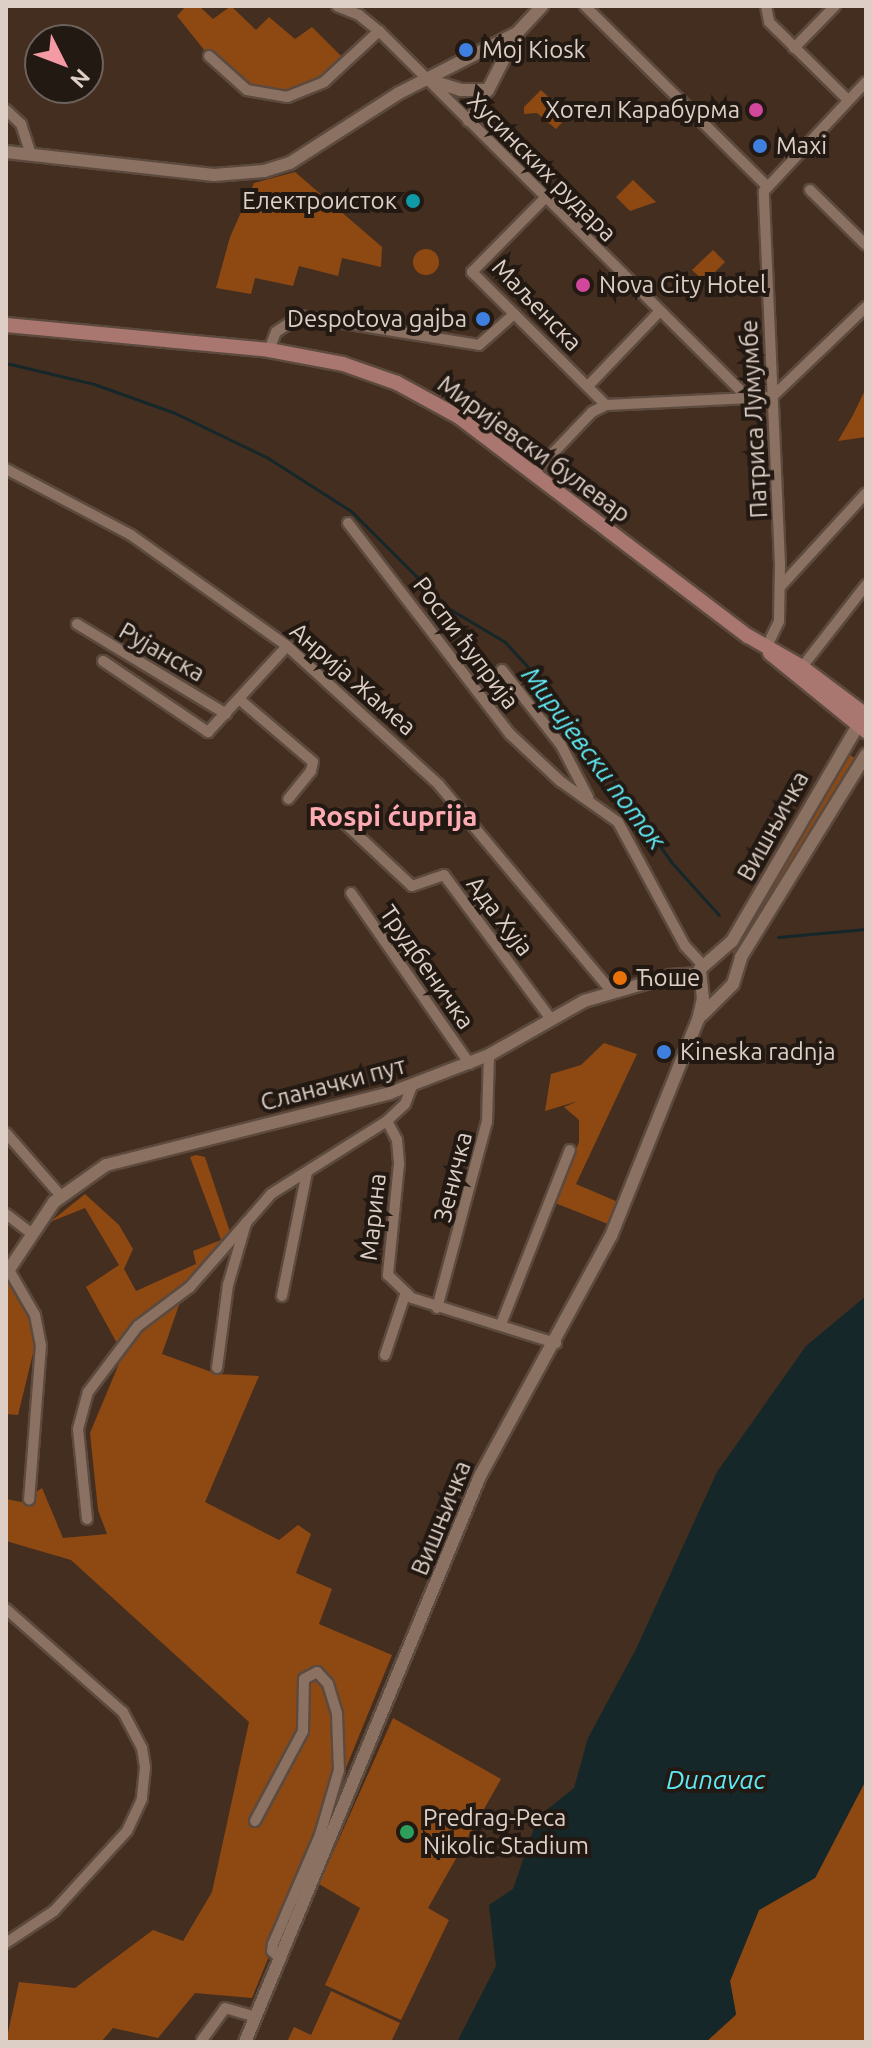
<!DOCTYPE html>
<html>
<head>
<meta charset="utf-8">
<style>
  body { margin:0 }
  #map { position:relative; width:872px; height:2048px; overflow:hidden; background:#442e20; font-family:Ubuntu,sans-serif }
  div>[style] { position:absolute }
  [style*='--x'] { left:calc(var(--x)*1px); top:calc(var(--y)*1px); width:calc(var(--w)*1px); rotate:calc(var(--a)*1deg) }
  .green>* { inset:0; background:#8e4812 }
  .round { border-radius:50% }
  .water>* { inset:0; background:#152729 }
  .stream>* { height:3px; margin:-1.5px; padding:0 1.5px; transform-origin:1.5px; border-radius:1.5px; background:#152729 }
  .roads { filter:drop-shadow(2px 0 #5c4a3e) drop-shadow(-2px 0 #5c4a3e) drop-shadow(0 2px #5c4a3e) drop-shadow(0 -2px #5c4a3e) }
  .minor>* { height:10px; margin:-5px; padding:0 5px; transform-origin:5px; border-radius:5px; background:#8b7162 }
  .tertiary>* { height:12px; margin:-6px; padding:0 6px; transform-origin:6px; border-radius:6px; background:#8b7162 }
  .secondary>* { height:14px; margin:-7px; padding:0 7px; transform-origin:7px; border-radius:7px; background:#aa7670 }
  .dots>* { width:22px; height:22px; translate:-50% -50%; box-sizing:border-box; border:4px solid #231913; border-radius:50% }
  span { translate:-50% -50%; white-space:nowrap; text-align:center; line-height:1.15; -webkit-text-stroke:8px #231913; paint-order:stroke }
  .poi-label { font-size:24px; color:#ddcfc6 }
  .left { translate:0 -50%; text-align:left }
  .right { translate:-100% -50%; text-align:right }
  .street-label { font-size:24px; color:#ddcfc6 }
  .water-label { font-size:26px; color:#5fe9f5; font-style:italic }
  .quarter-label { font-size:28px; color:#feaab3; font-weight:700 }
  .frame { position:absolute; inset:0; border:8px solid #ddcfc6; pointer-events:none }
  .north { position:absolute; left:24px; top:24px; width:80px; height:80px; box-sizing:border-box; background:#231913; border:2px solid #6d625b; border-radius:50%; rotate:132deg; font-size:22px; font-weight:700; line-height:32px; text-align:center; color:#ddcfc6 }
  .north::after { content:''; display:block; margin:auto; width:28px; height:36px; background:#f49aa4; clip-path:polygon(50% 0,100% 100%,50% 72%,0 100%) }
</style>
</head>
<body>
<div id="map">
  <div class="green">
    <i style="clip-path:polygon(186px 6px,199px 6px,213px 19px,231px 6px,256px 30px,269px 17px,295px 39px,312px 27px,347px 62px,315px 87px,261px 96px,209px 56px,177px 16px)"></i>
    <i style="clip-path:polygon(541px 90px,568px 116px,556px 129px,537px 113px,524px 114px,524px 107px)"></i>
    <i style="clip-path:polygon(295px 172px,382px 247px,381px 267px,342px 258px,338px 276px,299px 266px,293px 286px,255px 278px,251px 294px,216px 288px,230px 237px,254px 183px)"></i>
    <i style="clip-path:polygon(633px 180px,656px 202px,630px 211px,616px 197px)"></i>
    <i class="round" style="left:413px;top:249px;width:26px;height:26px"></i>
    <i style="clip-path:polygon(713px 250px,725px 262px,705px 282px,692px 270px)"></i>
    <i style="clip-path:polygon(866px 388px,866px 437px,838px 441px,853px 415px)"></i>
    <i style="clip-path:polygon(848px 754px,855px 758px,735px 954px,732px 952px)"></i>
    <i style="clip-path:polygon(604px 1043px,637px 1054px,576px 1184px,618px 1202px,608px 1224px,555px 1203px,579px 1142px,579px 1120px,564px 1107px,578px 1101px,545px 1111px,551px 1074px,581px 1065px)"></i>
    <i style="clip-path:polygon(196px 1155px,205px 1157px,231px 1235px,186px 1285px,162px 1354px,217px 1374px,259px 1376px,205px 1502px,279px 1540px,298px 1525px,311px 1534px,296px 1573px,332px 1589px,319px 1624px,392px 1655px,252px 1998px,195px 1993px,158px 2038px,113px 2028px,101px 2042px,6px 2042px,19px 1982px,75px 1988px,153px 1930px,183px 1941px,212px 1892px,249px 1722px,71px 1560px,6px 1541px,6px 1499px,21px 1502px,42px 1488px,63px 1538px,107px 1534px,98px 1510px,90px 1433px,123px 1354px,86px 1287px,119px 1265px,85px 1208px,50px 1222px,85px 1194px,119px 1225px,133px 1249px,124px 1269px,136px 1291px,196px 1264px,193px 1251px,221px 1240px,190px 1157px)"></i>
    <i style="clip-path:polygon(13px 1274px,39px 1329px,18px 1415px,6px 1414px,6px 1283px)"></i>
    <i style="clip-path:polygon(393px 1718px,501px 1779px,428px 1908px,449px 1920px,401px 2020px,325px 1985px,360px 1908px,319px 1884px)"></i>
    <i style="clip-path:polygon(866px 1780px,866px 2042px,706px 2042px,736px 2015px,730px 1981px,759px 1910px,815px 1878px)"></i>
    <i style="clip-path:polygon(331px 1991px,400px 2023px,391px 2042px,287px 2042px,294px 2027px,311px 2035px)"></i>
  </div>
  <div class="water">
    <i style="clip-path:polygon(866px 1296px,866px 1780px,815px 1878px,759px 1910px,730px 1981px,736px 2014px,706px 2042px,457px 2042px,496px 1966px,489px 1905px,513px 1889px,538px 1817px,574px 1788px,588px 1738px,636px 1649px,717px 1472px,806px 1346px)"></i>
  </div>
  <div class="stream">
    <i style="--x:6;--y:363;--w:90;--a:13.4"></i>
    <i style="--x:94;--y:384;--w:86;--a:19.7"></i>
    <i style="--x:175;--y:413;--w:103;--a:25.8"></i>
    <i style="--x:268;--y:458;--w:98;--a:32.6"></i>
    <i style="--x:351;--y:511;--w:137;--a:45"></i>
    <i style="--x:448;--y:608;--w:66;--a:30.8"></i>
    <i style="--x:505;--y:642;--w:68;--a:47.4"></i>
    <i style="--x:551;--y:692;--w:209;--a:54.7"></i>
    <i style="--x:672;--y:863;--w:70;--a:47.9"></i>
    <i style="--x:778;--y:937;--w:88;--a:-5.2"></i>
  </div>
  <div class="roads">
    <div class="minor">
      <i style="--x:337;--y:6;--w:24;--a:22"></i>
      <i style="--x:359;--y:15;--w:26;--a:39"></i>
      <i style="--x:379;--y:31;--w:520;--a:44.84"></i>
      <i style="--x:585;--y:6;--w:255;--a:44.7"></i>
      <i style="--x:766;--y:6;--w:16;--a:79"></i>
      <i style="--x:769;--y:22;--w:111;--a:44.6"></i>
      <i style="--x:794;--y:48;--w:59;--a:-45.7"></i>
      <i style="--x:209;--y:56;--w:51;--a:41.8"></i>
      <i style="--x:247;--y:90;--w:41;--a:9.9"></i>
      <i style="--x:287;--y:97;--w:40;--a:-22"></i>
      <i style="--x:324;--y:82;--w:75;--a:-42.8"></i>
      <i style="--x:6;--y:110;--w:21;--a:43"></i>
      <i style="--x:21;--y:124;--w:33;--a:72"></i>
      <i style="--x:468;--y:121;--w:37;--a:-57"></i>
      <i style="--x:810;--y:190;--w:78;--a:44.5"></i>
      <i style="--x:545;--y:198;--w:104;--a:134.6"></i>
      <i style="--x:472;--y:272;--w:189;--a:44.8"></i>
      <i style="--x:269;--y:350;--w:19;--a:-69"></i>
      <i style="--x:276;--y:332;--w:29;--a:-34"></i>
      <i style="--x:300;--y:316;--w:181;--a:9.2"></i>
      <i style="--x:479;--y:345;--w:47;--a:-41.5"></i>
      <i style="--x:588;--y:386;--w:103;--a:-46.2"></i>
      <i style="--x:6;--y:469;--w:141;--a:27.8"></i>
      <i style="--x:131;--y:535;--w:191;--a:35.4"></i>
      <i style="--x:287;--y:646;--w:206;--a:42.4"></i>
      <i style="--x:439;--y:785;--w:270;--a:50.1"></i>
      <i style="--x:534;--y:473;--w:84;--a:-46.4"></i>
      <i style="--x:592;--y:412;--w:16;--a:-27"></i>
      <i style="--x:606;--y:405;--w:166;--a:-2.8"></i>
      <i style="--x:772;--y:397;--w:130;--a:-43.8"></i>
      <i style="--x:348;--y:523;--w:266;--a:52.5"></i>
      <i style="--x:510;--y:734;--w:69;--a:43.2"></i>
      <i style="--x:560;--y:781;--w:71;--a:35.3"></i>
      <i style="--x:618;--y:822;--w:141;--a:61.6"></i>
      <i style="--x:685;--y:946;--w:25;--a:47"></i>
      <i style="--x:780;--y:587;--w:127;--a:-47.5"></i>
      <i style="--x:77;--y:624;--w:174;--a:31.1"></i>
      <i style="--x:766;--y:648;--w:30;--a:-64"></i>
      <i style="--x:779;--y:621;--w:57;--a:-89"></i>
      <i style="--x:780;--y:564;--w:373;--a:-92.5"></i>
      <i style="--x:764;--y:191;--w:149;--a:-46.9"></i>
      <i style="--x:103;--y:661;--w:127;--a:34.1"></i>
      <i style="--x:208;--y:732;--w:117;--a:-47.4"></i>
      <i style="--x:802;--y:667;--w:104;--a:-52"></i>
      <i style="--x:502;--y:670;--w:95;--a:51.8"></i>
      <i style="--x:561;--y:745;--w:59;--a:62.6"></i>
      <i style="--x:239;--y:699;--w:97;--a:40.4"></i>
      <i style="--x:313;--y:762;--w:9;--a:103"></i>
      <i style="--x:311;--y:771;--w:36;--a:129"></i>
      <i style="--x:335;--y:814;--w:105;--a:43.1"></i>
      <i style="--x:412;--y:886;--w:34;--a:-19"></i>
      <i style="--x:444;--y:875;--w:179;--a:53.4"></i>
      <i style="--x:351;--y:893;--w:208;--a:55.2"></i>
      <i style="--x:412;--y:1086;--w:19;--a:111"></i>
      <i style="--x:405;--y:1104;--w:25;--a:137"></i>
      <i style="--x:387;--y:1121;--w:21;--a:62"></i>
      <i style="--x:397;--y:1140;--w:24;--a:85"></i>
      <i style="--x:399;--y:1164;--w:112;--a:95.7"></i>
      <i style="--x:388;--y:1275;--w:33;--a:44"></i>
      <i style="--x:412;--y:1298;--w:151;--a:17.4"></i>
      <i style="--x:6;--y:1133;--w:84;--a:48.9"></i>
      <i style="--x:6;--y:1214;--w:31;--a:37"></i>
      <i style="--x:9;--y:1270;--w:52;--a:60"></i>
      <i style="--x:35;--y:1315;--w:31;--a:79"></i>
      <i style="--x:41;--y:1345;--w:155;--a:94.4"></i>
      <i style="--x:282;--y:1296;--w:126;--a:-78.6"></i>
      <i style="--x:437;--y:1308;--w:193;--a:-75"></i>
      <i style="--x:487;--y:1122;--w:67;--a:-88.3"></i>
      <i style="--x:501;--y:1324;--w:187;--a:-68.4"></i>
      <i style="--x:385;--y:1355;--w:63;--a:-71.6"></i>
      <i style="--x:217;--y:1368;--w:84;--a:-82.5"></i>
      <i style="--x:228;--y:1285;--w:65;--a:-73.8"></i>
      <i style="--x:246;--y:1223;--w:38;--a:-49"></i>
      <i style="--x:271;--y:1194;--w:137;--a:-32.2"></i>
      <i style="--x:87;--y:1519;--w:90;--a:-95.7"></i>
      <i style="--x:78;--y:1429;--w:38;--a:-75"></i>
      <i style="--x:88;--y:1392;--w:83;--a:-52.9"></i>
      <i style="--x:138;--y:1326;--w:65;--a:-36.9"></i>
      <i style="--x:190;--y:1287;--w:85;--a:-48.8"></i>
      <i style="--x:6;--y:1609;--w:156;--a:41.4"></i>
      <i style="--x:123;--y:1712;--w:41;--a:62.2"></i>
      <i style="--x:142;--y:1748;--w:20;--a:81"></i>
      <i style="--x:145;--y:1768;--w:31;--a:96"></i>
      <i style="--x:142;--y:1799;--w:35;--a:115"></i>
      <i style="--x:127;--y:1831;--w:108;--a:132.4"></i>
      <i style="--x:54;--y:1911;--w:58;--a:146.3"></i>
      <i style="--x:255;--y:1821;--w:102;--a:-61.9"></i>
      <i style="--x:303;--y:1731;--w:52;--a:-88.9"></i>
      <i style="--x:304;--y:1679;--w:15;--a:-28"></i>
      <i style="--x:317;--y:1672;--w:16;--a:47"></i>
      <i style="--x:328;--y:1684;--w:31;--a:73"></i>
      <i style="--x:337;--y:1714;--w:56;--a:88"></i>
      <i style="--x:339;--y:1770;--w:68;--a:106.3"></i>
      <i style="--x:320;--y:1835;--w:119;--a:113.3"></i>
      <i style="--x:273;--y:1944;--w:7;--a:98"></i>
      <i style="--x:272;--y:1951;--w:12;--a:42"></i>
      <i style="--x:202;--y:2040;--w:39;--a:-54"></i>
      <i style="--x:225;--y:2008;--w:32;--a:16"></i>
    </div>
    <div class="tertiary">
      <i style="--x:425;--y:79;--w:37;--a:17"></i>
      <i style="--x:460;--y:90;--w:28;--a:0"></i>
      <i style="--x:488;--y:90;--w:64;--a:-63"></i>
      <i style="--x:517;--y:33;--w:37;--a:-47"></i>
      <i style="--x:6;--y:152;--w:209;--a:6.3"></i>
      <i style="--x:214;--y:175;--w:50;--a:-4.6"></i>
      <i style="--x:264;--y:171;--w:27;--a:-17"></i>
      <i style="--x:290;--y:163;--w:130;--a:-32.7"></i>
      <i style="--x:399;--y:93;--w:132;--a:-27"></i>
      <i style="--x:702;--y:1015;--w:44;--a:-45"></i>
      <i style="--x:733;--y:984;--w:28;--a:-73"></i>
      <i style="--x:741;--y:957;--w:238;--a:-58.3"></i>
      <i style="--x:6;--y:1274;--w:87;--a:-56.3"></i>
      <i style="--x:54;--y:1202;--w:64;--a:-35.4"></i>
      <i style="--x:106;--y:1165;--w:293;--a:-14.2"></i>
      <i style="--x:390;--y:1093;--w:106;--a:-21"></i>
      <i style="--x:489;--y:1055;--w:109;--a:-29.6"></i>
      <i style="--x:584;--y:1001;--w:90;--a:-16.2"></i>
      <i style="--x:670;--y:976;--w:29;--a:-4"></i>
      <i style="--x:245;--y:2042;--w:613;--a:-67.45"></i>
      <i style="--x:480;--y:1476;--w:273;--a:-61.4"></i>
      <i style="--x:611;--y:1236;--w:233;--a:-68.1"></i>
      <i style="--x:698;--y:1020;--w:22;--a:-77"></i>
      <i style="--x:703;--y:999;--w:30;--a:-96"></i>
      <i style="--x:700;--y:969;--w:43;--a:-41.2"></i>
      <i style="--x:732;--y:941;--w:250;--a:-59.7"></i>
    </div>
    <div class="secondary">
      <i style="--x:6;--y:325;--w:264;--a:5.4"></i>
      <i style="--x:269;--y:350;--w:75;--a:10.7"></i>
      <i style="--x:343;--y:364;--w:57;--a:19.4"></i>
      <i style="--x:397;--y:383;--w:71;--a:28.7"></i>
      <i style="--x:459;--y:417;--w:363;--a:37.2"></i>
      <i style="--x:748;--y:636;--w:62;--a:29.9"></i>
      <i style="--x:802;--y:667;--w:80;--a:36.9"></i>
      <i style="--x:770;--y:653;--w:124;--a:39.1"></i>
    </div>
  </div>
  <div class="dots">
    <i style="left:466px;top:50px;background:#3f7fe0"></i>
    <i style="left:756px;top:110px;background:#d1479c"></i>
    <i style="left:760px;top:146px;background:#3f7fe0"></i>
    <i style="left:413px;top:201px;background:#0f9aa8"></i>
    <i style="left:583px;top:285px;background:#d1479c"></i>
    <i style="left:483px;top:319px;background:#3f7fe0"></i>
    <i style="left:620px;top:978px;background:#e8710a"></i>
    <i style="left:664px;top:1052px;background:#3f7fe0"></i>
    <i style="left:407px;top:1832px;background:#2e9e5b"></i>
  </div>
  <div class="poi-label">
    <span class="left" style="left:482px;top:50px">Moj Kiosk</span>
    <span class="right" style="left:740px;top:110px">Хотел Карабурма</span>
    <span class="left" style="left:776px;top:146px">Maxi</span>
    <span class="right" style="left:397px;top:201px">Електроисток</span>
    <span class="left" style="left:599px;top:285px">Nova City Hotel</span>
    <span class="right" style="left:467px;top:319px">Despotova gajba</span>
    <span class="left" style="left:636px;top:978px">Ћоше</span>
    <span class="left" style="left:680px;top:1052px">Kineska radnja</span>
    <span class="left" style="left:423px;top:1832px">Predrag-Peca<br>Nikolic Stadium</span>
  </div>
  <div class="street-label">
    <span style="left:542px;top:167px;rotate:45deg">Хусинских рудара</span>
    <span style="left:537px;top:305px;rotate:46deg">Маљенска</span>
    <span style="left:754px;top:419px;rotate:-93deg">Патриса Лумумбе</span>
    <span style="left:534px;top:449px;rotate:36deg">Миријевски булевар</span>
    <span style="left:466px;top:643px;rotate:53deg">Роспи ћуприја</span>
    <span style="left:162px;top:652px;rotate:30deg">Рујанска</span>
    <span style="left:353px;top:679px;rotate:41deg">Анрија Жамеа</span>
    <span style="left:773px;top:826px;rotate:-61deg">Вишњичка</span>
    <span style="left:500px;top:916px;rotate:53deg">Ада Хуја</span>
    <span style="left:427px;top:967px;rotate:55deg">Трудбеничка</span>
    <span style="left:333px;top:1084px;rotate:-15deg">Сланачки пут</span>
    <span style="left:453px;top:1177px;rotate:-76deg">Зеничка</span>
    <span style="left:373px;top:1217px;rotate:-84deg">Марина</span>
    <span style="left:441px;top:1518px;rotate:-68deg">Вишњичка</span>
  </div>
  <div class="water-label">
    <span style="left:594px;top:758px;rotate:53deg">Миријевски поток</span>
    <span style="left:716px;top:1780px">Dunavac</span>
  </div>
  <div class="quarter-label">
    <span style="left:393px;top:816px">Rospi ćuprija</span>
  </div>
  <div class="frame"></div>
  <div class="north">N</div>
</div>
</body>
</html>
